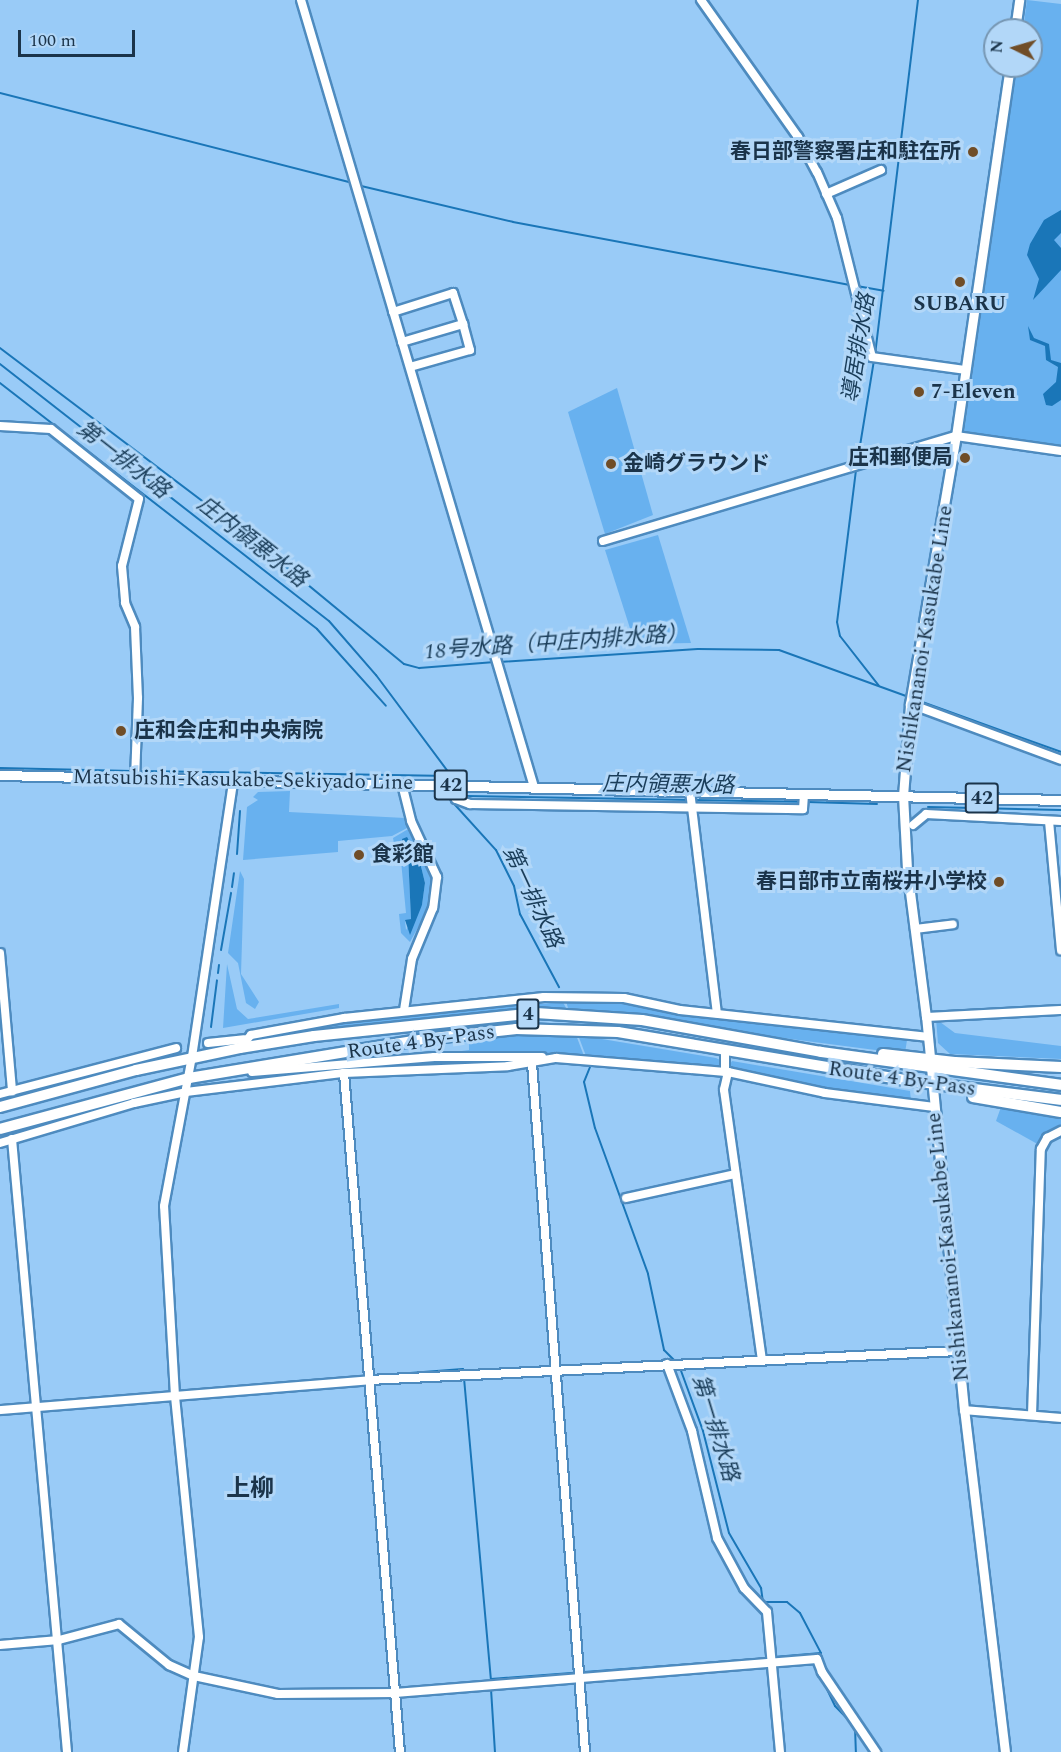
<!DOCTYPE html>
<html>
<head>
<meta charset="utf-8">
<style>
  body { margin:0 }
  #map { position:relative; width:1061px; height:1752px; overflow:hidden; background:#99cbf7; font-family:Spectral,"Noto Sans JP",serif }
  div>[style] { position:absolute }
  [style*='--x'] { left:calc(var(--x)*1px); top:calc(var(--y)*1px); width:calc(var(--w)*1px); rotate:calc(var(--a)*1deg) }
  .green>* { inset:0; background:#68b1ef }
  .water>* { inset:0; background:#1a76b8 }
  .stream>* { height:2px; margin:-1px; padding:0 1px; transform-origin:1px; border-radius:1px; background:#1a76b8 }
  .roads { filter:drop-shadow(2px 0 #4e8bbf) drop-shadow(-2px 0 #4e8bbf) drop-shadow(0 2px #4e8bbf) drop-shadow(0 -2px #4e8bbf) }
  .minor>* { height:8px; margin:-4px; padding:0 4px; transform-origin:4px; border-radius:4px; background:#fff }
  .major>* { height:9px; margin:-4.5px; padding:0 4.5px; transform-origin:4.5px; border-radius:4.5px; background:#fff }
  .highway>* { height:10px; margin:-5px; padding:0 5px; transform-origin:5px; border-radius:5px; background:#fff }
  .dots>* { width:16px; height:16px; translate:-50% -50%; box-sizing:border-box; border:3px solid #b2d7f8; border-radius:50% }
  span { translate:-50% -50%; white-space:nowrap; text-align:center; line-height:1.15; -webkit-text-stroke:6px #b2d7f8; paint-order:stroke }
  .shield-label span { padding:2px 4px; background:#b2d7f8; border:2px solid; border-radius:4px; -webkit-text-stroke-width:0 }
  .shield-label { font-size:20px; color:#1b344a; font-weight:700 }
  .poi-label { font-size:21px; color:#1b344a; font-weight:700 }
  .right { translate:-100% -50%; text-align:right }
  .left { translate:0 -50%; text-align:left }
  .street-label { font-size:21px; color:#1b344a }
  .water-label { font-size:22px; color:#1a3d59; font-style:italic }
  .quarter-label { font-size:24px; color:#1b344a; font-weight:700 }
  .north { position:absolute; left:983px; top:18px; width:60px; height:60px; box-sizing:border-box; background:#b2d7f8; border:2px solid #7696b2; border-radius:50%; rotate:275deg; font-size:16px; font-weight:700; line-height:24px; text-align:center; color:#1b344a }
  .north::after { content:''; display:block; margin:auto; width:21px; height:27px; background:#704d27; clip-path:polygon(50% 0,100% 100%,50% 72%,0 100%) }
  .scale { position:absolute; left:18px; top:30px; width:117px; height:27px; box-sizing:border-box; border:3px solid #1b344a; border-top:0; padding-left:8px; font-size:18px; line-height:21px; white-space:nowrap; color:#1b344a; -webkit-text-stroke:4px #b2d7f8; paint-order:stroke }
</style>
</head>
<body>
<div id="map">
  <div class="green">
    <i style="clip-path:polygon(1027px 0,1061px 4px,1061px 448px,964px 432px,1017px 66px,1031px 66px,1031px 30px,1023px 30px)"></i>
    <i style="clip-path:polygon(617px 388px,653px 515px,605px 534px,568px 412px)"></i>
    <i style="clip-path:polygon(658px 535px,691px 643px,635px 644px,605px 550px)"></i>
    <i style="clip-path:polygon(290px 791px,289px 812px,405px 818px,409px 827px,392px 836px,338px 841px,338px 852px,243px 860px,247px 807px,258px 800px,253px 797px,258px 792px)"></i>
    <i style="clip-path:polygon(evenodd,410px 828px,425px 855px,433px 882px,428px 909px,410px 942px,401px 933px,399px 914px,406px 913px,401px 861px,397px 860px,393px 838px,410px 828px,408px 854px,419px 858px,425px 883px,422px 905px,406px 930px,405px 921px,411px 919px,408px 854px)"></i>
    <i style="clip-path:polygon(240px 871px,244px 879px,241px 974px,259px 1002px,255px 1009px,246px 1003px,238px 963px,228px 953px)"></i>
    <i style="clip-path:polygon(227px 964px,237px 1009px,248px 1019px,339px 1004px,339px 1008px,223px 1028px)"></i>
    <i style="clip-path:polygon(566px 1001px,625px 1002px,907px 1040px,905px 1053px,883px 1051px,730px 1031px,640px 1013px,568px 1008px)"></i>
    <i style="clip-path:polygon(563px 1002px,566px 1008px,517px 1009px,247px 1041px,343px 1021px)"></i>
    <i style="clip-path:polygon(936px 1019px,955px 1033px,1061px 1046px,1061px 1059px,950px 1054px,938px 1043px)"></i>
    <i style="clip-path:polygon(541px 1034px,576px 1035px,584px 1056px,447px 1053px,469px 1050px,469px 1039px)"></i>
    <i style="clip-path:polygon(578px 1035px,716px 1058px,722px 1061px,722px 1068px,586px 1056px)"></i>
    <i style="clip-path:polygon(732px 1061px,910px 1091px,911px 1101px,831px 1090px,727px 1069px)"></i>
    <i style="clip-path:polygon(1001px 1107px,1061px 1119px,1061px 1128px,1041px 1146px,996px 1121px)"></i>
  </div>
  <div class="water">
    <i style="clip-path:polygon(1061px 210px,1061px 233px,1054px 240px,1061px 248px,1061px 270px,1033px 300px,1039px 279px,1027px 255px,1030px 244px,1044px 220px)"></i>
    <i style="clip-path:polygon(1028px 326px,1034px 338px,1049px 344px,1051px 360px,1061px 363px,1061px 400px,1052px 406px,1046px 405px,1043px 394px,1056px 382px,1058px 367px,1046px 360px,1045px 346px,1030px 340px)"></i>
    <i style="clip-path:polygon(407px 837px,419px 858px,425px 883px,422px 905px,410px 935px,405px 920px,411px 919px,408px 854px,404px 853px,402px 839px)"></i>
  </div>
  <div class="stream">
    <i style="--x:0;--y:93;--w:363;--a:14.3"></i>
    <i style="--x:357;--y:185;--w:160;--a:13.3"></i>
    <i style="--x:513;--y:222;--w:344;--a:10.6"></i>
    <i style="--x:857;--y:286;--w:27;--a:10"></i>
    <i style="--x:0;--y:348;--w:307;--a:37.1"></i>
    <i style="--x:245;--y:533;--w:206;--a:39.5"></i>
    <i style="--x:404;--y:664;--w:16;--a:15"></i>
    <i style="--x:419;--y:668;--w:76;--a:-4.5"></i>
    <i style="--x:875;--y:355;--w:358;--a:-83.1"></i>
    <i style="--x:0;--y:364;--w:417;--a:38"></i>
    <i style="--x:329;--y:621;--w:72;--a:49"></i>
    <i style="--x:376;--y:675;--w:127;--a:53.3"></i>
    <i style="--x:0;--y:383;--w:401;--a:37.8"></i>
    <i style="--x:317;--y:629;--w:103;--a:48.1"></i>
    <i style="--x:857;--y:464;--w:105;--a:-80.7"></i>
    <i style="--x:856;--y:470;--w:153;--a:97.1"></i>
    <i style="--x:837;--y:622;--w:14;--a:78"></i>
    <i style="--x:840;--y:636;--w:63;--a:52"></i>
    <i style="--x:500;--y:662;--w:198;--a:-3.8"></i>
    <i style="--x:698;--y:649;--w:81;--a:0.7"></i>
    <i style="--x:779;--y:650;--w:138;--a:19.9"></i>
    <i style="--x:914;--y:699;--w:156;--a:19.8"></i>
    <i style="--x:0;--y:768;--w:132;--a:1.3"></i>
    <i style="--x:138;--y:771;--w:312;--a:0.9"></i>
    <i style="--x:462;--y:791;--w:6;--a:51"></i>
    <i style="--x:466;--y:796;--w:335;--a:1"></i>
    <i style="--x:447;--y:796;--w:73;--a:47.8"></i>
    <i style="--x:496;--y:850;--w:40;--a:63.4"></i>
    <i style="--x:514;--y:886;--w:29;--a:78"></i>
    <i style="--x:520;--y:914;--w:83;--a:61.9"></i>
    <i style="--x:807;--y:802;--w:70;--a:1.6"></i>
    <i style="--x:928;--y:807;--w:133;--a:1.3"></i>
    <i style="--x:237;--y:854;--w:43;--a:-86"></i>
    <i style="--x:232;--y:887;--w:14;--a:-82"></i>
    <i style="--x:221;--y:950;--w:58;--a:-80"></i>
    <i style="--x:218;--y:973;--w:8;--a:-83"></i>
    <i style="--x:211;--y:1027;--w:47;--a:-82.7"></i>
    <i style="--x:590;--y:1067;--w:16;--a:112"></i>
    <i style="--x:584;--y:1082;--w:47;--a:76.6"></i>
    <i style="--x:595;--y:1128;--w:155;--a:70"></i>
    <i style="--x:648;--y:1274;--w:78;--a:78.1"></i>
    <i style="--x:664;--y:1350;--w:18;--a:45"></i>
    <i style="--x:680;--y:1368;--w:67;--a:69.9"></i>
    <i style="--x:703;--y:1431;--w:105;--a:75.7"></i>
    <i style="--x:729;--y:1533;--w:64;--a:59.8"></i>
    <i style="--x:761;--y:1588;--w:14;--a:82"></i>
    <i style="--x:763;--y:1602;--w:24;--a:0"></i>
    <i style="--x:787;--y:1602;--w:17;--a:40"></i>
    <i style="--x:800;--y:1613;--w:45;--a:62.3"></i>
    <i style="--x:821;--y:1653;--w:47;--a:175.1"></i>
    <i style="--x:371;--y:1376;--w:92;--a:-4.4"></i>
    <i style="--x:463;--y:1369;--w:3;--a:90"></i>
    <i style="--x:464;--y:1378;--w:303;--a:84.9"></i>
    <i style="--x:813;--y:1660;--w:51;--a:64.4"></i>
    <i style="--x:835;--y:1706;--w:29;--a:46"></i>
    <i style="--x:855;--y:1727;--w:25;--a:88"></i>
    <i style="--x:491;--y:1679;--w:279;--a:-4.3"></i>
    <i style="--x:491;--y:1689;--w:63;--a:86.4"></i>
  </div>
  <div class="roads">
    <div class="minor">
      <i style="--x:301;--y:0;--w:821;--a:73.51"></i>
      <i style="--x:701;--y:0;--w:168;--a:54.7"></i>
      <i style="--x:798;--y:137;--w:40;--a:62"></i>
      <i style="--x:817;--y:172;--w:50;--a:66.5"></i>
      <i style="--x:837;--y:218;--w:143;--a:75.9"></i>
      <i style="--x:872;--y:357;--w:95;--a:7.9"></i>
      <i style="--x:826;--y:194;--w:60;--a:-23.6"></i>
      <i style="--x:393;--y:312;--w:63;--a:-17.6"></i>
      <i style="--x:453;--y:293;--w:33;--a:72"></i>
      <i style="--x:402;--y:342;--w:64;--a:-16.4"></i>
      <i style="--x:463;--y:324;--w:27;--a:75"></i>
      <i style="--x:470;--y:350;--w:62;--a:164.2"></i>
      <i style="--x:0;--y:426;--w:51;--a:3.4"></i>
      <i style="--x:51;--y:429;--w:112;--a:38.5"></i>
      <i style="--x:139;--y:499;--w:69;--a:104.2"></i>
      <i style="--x:122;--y:566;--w:37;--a:85"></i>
      <i style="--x:125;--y:603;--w:26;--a:67"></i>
      <i style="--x:135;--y:627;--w:71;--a:87.6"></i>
      <i style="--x:138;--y:698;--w:80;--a:92.1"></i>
      <i style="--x:603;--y:541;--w:368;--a:-16.6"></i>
      <i style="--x:956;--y:436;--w:106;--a:8.1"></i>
      <i style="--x:910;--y:704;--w:161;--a:20.3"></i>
      <i style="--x:402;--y:784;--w:38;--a:76"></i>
      <i style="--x:411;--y:821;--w:62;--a:65.1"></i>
      <i style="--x:437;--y:877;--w:31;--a:97"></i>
      <i style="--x:433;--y:908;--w:55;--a:112.4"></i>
      <i style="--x:412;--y:959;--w:52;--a:98.9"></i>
      <i style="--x:450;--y:785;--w:15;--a:67"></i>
      <i style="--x:456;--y:799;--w:15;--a:20"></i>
      <i style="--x:470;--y:804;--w:333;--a:0.9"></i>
      <i style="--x:803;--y:809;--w:15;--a:-86"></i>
      <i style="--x:690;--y:791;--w:224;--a:83.1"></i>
      <i style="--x:1049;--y:821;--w:130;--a:84.7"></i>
      <i style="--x:913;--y:825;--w:17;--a:-40"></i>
      <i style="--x:926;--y:814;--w:135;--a:3"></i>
      <i style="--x:915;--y:929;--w:38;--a:-7"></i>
      <i style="--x:0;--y:953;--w:139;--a:85"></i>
      <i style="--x:926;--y:1017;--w:135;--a:-3"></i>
      <i style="--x:208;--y:1043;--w:36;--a:-6"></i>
      <i style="--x:240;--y:1048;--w:17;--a:-50"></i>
      <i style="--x:251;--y:1035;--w:95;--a:-10.4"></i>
      <i style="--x:344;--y:1018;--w:201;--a:-6"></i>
      <i style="--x:544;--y:997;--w:80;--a:0.7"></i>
      <i style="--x:624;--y:998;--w:57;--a:12.1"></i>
      <i style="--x:680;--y:1010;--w:248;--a:6.2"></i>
      <i style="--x:532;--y:1063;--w:691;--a:85.6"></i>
      <i style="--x:252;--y:1072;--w:183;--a:-4.7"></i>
      <i style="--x:434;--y:1057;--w:108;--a:0"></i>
      <i style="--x:725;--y:1072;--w:21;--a:-90"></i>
      <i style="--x:728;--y:1072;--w:18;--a:103"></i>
      <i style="--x:724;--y:1090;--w:273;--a:82"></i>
      <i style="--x:344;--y:1073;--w:681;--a:85.29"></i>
      <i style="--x:0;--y:1094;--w:182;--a:-14.6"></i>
      <i style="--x:12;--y:1139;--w:615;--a:84.87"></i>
      <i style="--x:0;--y:1143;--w:140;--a:-16.6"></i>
      <i style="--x:134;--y:1103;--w:53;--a:-11.9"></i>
      <i style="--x:186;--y:1092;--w:159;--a:-6.9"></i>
      <i style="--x:344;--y:1073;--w:164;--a:-2.4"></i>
      <i style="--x:508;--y:1066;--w:49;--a:-9.5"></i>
      <i style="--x:556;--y:1058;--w:173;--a:4.7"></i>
      <i style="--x:728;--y:1072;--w:99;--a:12.2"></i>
      <i style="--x:825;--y:1093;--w:110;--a:7.3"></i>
      <i style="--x:626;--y:1198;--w:112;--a:-12.4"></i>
      <i style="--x:667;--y:1364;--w:72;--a:69.5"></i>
      <i style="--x:692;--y:1431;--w:110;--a:76.8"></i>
      <i style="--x:717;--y:1538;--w:57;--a:61.6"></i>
      <i style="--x:744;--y:1588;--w:33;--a:46"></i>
      <i style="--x:767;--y:1612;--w:141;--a:84.7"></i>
      <i style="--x:0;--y:1410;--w:370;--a:-4.6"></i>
      <i style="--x:369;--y:1380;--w:590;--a:-2.82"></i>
      <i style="--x:964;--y:1410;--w:97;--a:4.7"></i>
      <i style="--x:1032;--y:1415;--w:266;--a:-88.1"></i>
      <i style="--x:1041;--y:1149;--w:13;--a:-61"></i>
      <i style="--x:1047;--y:1138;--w:16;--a:-27"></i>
      <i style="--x:0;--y:1645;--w:59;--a:-4.8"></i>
      <i style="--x:59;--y:1640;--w:62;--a:-14.9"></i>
      <i style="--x:119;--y:1624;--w:65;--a:39.4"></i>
      <i style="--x:169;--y:1665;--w:27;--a:24"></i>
      <i style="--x:194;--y:1676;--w:86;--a:12.1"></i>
      <i style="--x:278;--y:1694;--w:117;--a:-0.5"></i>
      <i style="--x:395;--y:1693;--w:423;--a:-4.6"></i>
      <i style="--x:817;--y:1659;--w:14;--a:69"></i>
      <i style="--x:822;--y:1672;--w:97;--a:56"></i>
      <i style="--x:183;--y:1752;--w:116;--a:-82.1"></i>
      <i style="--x:199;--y:1637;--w:242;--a:-95.7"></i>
      <i style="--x:175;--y:1396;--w:190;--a:-93.3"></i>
      <i style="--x:164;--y:1206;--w:152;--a:-79.4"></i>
      <i style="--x:192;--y:1057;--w:278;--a:-81.5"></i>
    </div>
    <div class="major">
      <i style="--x:1015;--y:30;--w:30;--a:-82"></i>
      <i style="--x:0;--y:775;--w:1061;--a:1.35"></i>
      <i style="--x:1005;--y:1752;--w:344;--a:-96.8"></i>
      <i style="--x:964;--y:1410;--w:395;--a:-95.5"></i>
      <i style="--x:926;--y:1017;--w:149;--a:-97.3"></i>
      <i style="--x:907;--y:869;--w:73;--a:-93.1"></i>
      <i style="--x:903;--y:796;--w:92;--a:-85.6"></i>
      <i style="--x:910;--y:704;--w:272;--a:-80.3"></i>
      <i style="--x:956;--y:436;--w:374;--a:-81.7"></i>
    </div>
    <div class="highway">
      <i style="--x:883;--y:1054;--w:72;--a:6.3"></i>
      <i style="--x:955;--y:1062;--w:106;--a:2.7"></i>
      <i style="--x:973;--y:1097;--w:89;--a:9.7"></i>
      <i style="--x:0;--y:1107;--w:141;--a:-15.2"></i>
      <i style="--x:136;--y:1070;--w:106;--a:-11.9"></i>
      <i style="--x:240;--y:1048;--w:75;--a:-9.2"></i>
      <i style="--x:314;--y:1036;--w:223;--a:-5.9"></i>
      <i style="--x:536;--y:1013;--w:106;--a:3.8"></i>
      <i style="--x:642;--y:1020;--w:182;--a:10.1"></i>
      <i style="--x:821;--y:1052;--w:242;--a:7.8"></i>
      <i style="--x:0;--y:1129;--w:196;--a:-15.1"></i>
      <i style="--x:189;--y:1078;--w:238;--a:-9.4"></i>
      <i style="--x:424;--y:1039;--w:93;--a:-6.2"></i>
      <i style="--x:516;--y:1029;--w:102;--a:1.7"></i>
      <i style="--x:618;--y:1032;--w:297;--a:9.5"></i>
      <i style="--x:911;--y:1081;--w:151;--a:7.2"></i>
    </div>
  </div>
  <div class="dots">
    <i style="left:973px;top:152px;background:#704d27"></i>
    <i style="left:960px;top:282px;background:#704d27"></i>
    <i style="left:919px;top:392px;background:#704d27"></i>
    <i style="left:965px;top:458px;background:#704d27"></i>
    <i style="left:611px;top:464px;background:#704d27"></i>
    <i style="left:121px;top:731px;background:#704d27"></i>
    <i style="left:359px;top:855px;background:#704d27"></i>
    <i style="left:999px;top:882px;background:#704d27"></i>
  </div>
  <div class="shield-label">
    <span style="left:451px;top:785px">42</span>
    <span style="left:982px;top:798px">42</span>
    <span style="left:528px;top:1014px">4</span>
  </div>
  <div class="poi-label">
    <span class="right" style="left:961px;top:152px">春日部警察署庄和駐在所</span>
    <span style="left:960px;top:304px">SUBARU</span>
    <span class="left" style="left:931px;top:392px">7-Eleven</span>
    <span class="right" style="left:953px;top:458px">庄和郵便局</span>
    <span class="left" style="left:623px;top:464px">金崎グラウンド</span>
    <span class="left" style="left:134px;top:731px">庄和会庄和中央病院</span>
    <span class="left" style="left:371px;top:855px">食彩館</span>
    <span class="right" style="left:987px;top:882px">春日部市立南桜井小学校</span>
  </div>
  <div class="street-label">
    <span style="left:925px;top:639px;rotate:-81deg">Nishikananoi-Kasukabe Line</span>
    <span style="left:243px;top:780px;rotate:1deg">Matsubishi-Kasukabe-Sekiyado Line</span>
    <span style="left:421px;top:1042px;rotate:-8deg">Route 4 By-Pass</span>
    <span style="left:902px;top:1079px;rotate:8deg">Route 4 By-Pass</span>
    <span style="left:948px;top:1247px;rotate:-96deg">Nishikananoi-Kasukabe Line</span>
  </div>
  <div class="water-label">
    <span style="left:859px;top:348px;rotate:-81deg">導居排水路</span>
    <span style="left:123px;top:460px;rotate:38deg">第一排水路</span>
    <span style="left:252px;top:542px;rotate:38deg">庄内領悪水路</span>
    <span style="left:556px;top:643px;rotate:-4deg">18号水路（中庄内排水路）</span>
    <span style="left:668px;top:785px;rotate:1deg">庄内領悪水路</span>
    <span style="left:532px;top:897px;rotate:65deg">第一排水路</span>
    <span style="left:715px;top:1428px;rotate:73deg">第一排水路</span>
  </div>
  <div class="quarter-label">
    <span style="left:250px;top:1490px">上柳</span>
  </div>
  <div class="north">N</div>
  <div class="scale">100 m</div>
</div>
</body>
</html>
